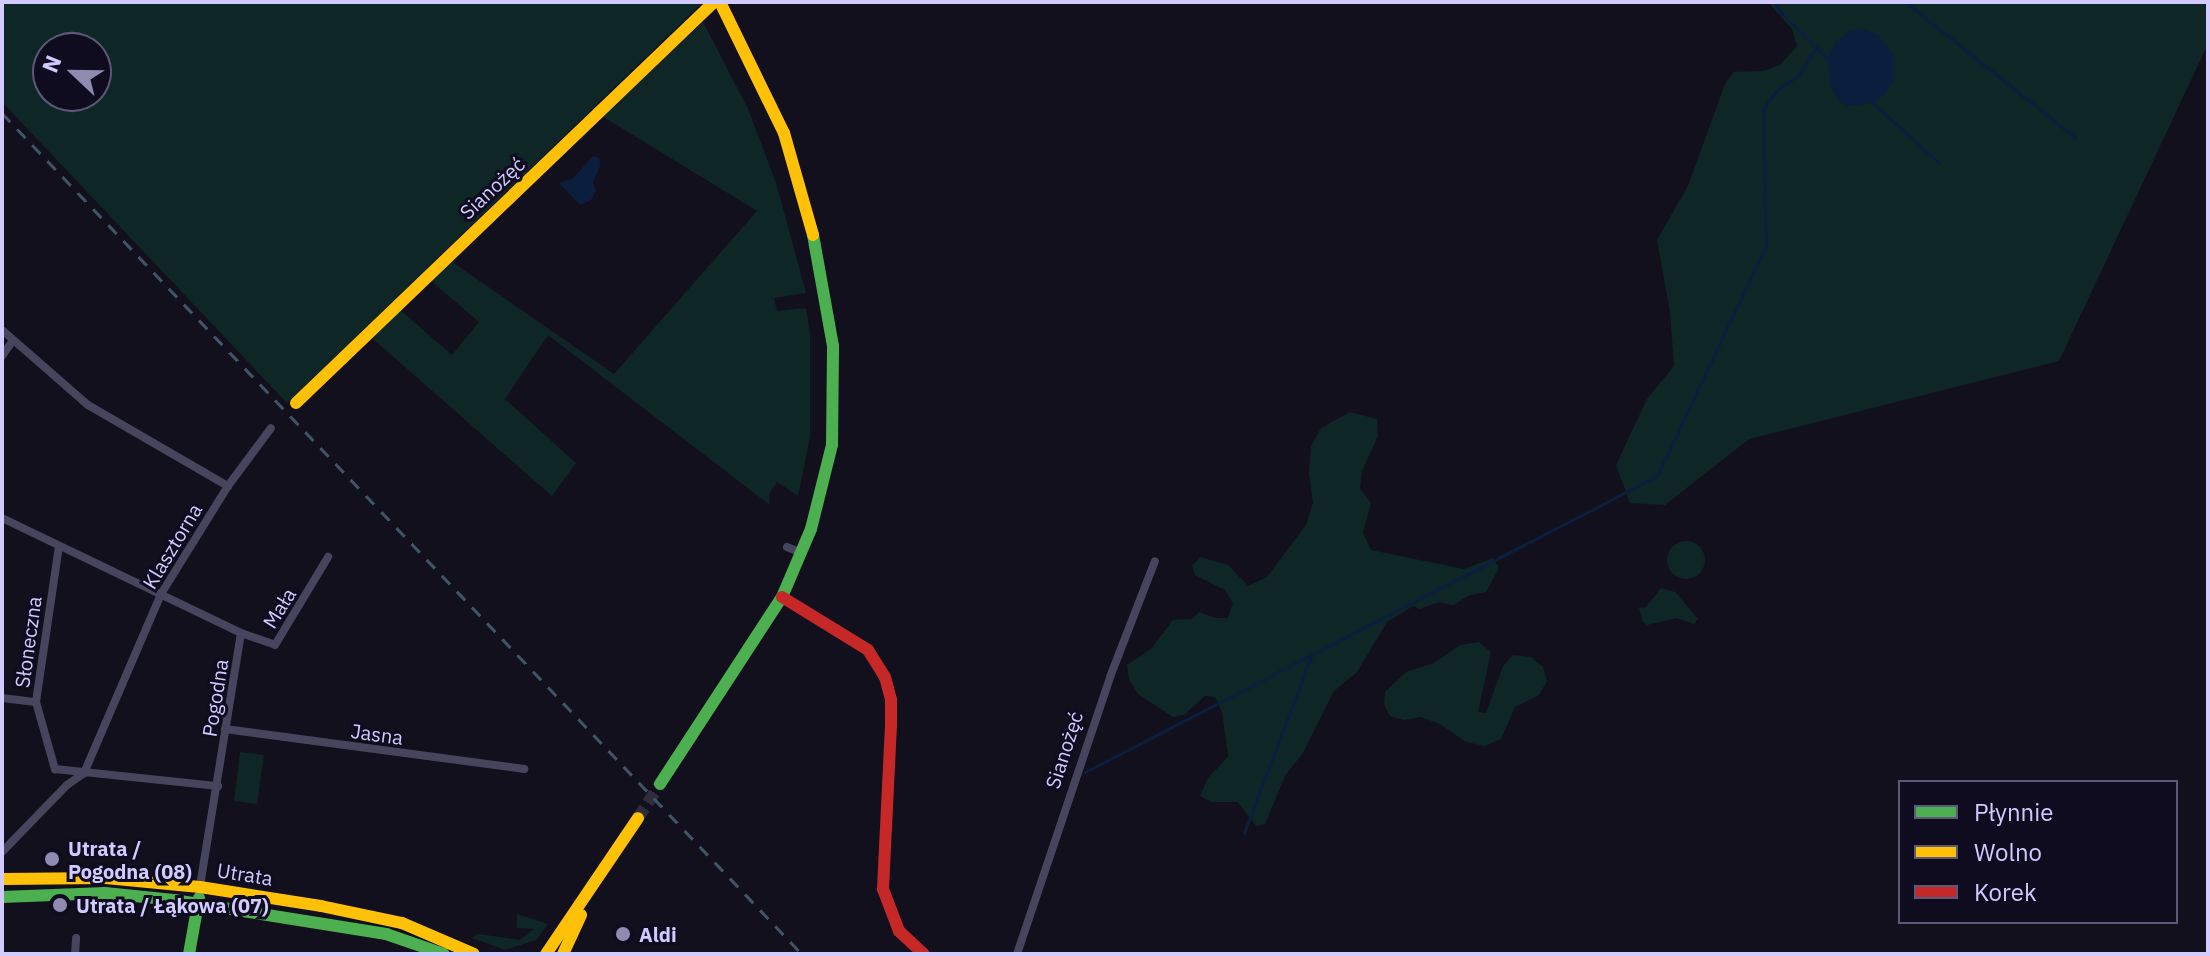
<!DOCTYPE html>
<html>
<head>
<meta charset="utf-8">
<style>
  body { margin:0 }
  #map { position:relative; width:2210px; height:956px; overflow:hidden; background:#12101c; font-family:"IBM Plex Sans",sans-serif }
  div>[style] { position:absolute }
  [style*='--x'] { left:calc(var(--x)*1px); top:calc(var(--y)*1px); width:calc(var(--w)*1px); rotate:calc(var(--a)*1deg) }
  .green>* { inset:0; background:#0f2627 }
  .round { border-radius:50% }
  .water>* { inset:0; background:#0b1e3e }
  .stream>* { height:3px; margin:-1.5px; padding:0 1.5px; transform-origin:1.5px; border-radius:1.5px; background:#0b1e3e }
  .secondary-tunnel>* { height:12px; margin-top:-6px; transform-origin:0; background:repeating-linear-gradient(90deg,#2f2c3e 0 12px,transparent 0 18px) }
  .street>* { height:8px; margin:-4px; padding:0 4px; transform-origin:4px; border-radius:4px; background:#46455d }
  .fast>* { height:12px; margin:-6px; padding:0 6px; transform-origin:6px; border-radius:6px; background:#4caf50 }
  .slow>* { height:12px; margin:-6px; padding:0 6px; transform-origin:6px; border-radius:6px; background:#ffc107 }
  .jam>* { height:12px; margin:-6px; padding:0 6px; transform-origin:6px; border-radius:6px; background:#c62828 }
  .rail>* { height:3px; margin-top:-1.5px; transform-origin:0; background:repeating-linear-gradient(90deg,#3f5565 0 12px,transparent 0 22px) }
  .dots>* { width:22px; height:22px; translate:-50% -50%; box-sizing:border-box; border:4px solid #0f0c20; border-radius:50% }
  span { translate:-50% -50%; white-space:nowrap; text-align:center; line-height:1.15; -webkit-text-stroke:6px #0f0c20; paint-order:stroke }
  .street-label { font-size:20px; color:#d1cbff }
  .poi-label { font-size:20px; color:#d1cbff; font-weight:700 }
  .left { translate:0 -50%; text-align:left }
  .frame { position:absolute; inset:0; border:4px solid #d1cbff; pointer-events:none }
  .legend { position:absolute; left:1898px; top:780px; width:280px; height:144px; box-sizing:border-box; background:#0f0c20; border:2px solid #5d5879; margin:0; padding:10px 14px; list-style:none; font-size:24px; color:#d1cbff }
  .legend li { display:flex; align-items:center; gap:16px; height:40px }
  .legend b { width:40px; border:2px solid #5d5879 }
  .north { position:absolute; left:32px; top:32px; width:80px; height:80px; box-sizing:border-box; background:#0f0c20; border:2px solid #5d5879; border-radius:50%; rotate:292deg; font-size:22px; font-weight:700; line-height:32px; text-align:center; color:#d1cbff }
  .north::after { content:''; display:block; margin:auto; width:28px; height:36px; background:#8e8ab0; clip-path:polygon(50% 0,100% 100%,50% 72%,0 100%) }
</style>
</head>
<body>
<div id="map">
  <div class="green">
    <i style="clip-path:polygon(evenodd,2px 2px,703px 2px,287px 403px,2px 102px,2px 2px,48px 48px,96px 48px,96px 96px,48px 96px,48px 48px)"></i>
    <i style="clip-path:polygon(1768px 2px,2208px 2px,2208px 44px,2059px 361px,1749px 439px,1665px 505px,1630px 503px,1616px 465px,1647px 399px,1674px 366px,1670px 312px,1657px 240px,1688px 186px,1725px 84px,1733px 72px,1763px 71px,1780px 65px,1797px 46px,1792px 29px)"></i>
    <i style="clip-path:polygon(703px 22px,748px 109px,776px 183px,806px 293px,774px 298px,777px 311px,806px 308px,810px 333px,810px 437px,798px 496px,777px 482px,769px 494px,770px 505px,548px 335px,505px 399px,576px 463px,552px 496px,372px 338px,399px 309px,452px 355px,479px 322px,431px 281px,452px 262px,614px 374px,757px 211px,602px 116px)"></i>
    <i style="clip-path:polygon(1350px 412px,1377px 419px,1378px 436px,1362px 471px,1360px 489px,1371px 503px,1363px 533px,1371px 550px,1464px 569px,1493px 558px,1499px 568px,1486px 592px,1470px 595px,1453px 605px,1439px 602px,1420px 609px,1413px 606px,1387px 622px,1357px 672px,1334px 691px,1303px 753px,1286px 774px,1265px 824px,1256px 826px,1238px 802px,1212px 802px,1200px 796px,1208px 778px,1228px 757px,1222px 712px,1215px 697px,1205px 696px,1184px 715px,1173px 717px,1138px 694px,1129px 679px,1127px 665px,1151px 649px,1173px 620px,1192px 619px,1199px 612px,1215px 618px,1228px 618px,1233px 603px,1225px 590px,1195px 575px,1192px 566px,1200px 557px,1228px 565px,1248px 586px,1267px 577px,1306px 525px,1313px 503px,1309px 473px,1311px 446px,1321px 428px)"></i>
    <i class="round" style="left:1667px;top:541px;width:38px;height:38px"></i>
    <i style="clip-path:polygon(1661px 588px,1675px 592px,1698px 619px,1694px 624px,1677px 618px,1647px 625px,1643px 622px,1639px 608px,1646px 607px)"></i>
    <i style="clip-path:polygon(1479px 642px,1491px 652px,1478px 712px,1486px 713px,1503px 666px,1513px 655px,1531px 657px,1543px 667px,1547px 681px,1539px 695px,1515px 707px,1501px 739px,1485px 746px,1466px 742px,1440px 724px,1421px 717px,1404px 720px,1390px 716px,1384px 705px,1385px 692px,1406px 672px,1434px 663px,1460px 645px)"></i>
    <i style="clip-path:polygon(240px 752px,264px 755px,257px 804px,234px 801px)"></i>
    <i style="clip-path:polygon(517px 914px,548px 924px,536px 940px,505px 950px,472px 938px,478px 934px,520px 940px,534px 929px,517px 928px)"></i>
  </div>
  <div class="water">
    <i style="clip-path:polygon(1862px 29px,1878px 35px,1894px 56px,1894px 79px,1885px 94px,1873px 103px,1847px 106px,1839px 102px,1830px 84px,1828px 59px,1836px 42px,1848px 32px)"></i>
    <i style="clip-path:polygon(593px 156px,599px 158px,600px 166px,593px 182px,596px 191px,591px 200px,580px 205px,559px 183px,572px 179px)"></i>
  </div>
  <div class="stream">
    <i style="--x:1775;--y:2;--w:13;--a:61"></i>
    <i style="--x:1781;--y:13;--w:66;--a:44.4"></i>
    <i style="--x:1905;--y:2;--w:218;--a:38.5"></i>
    <i style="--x:1873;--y:103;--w:89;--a:42.3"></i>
    <i style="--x:1085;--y:772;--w:644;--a:-27.36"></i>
    <i style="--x:1657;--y:476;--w:255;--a:-64.7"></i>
    <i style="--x:1766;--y:245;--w:136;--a:-91.3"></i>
    <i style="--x:1763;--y:109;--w:22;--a:-54"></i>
    <i style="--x:1776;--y:91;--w:29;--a:-36"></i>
    <i style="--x:1799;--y:74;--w:31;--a:-57"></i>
    <i style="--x:1244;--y:833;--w:188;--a:-69.2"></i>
  </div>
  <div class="secondary-tunnel">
    <i style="--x:638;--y:818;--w:40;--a:-57.1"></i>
  </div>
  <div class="street">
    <i style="--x:2;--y:330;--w:114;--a:41.1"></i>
    <i style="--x:88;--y:405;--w:162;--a:30.1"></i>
    <i style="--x:2;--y:356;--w:19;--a:-55"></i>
    <i style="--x:2;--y:518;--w:265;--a:25.7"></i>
    <i style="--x:241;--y:633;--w:257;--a:99.2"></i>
    <i style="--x:59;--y:546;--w:158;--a:98.4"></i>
    <i style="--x:36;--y:702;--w:70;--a:74.2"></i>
    <i style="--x:55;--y:769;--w:164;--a:6"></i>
    <i style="--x:787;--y:547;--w:16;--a:22"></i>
    <i style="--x:241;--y:633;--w:36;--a:19"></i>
    <i style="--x:275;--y:645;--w:103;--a:-58.9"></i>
    <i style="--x:2;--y:698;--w:34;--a:7"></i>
    <i style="--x:225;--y:729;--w:302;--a:7.6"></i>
    <i style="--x:2;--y:852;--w:93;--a:-45.9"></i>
    <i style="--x:67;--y:785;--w:21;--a:-35"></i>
    <i style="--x:84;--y:773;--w:195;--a:-66.7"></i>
    <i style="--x:161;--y:594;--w:127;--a:-58.2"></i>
    <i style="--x:228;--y:486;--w:72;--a:-53.4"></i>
    <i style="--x:75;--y:954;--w:16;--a:-86"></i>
    <i style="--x:1017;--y:954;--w:292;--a:-71.4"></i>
    <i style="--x:1110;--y:677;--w:124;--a:-68.8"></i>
  </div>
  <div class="fast">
    <i style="--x:660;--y:784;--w:223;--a:-56.9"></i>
    <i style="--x:782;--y:597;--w:74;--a:-66.9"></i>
    <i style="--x:811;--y:529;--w:87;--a:-76"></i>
    <i style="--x:832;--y:445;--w:99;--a:-89.4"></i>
    <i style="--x:833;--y:346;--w:113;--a:-100.2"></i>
    <i style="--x:2;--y:897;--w:103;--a:-2.2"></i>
    <i style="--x:105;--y:893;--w:69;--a:5.8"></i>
    <i style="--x:174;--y:900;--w:215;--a:9.1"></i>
    <i style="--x:386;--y:934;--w:61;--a:19"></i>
    <i style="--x:189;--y:954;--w:57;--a:-79.9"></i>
  </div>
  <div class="slow">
    <i style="--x:720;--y:2;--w:146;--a:64"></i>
    <i style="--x:784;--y:133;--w:106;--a:74.1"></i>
    <i style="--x:296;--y:403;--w:579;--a:-43.81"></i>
    <i style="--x:2;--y:879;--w:104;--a:-0.6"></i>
    <i style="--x:106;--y:878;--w:94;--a:5.5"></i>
    <i style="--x:200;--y:887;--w:122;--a:8.9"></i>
    <i style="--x:321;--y:906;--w:83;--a:11.9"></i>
    <i style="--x:402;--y:923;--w:78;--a:23.3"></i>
    <i style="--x:546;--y:954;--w:164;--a:-55.9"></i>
    <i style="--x:563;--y:954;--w:43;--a:-65.2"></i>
  </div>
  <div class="jam">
    <i style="--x:782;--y:597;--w:101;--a:31.6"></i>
    <i style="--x:868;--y:650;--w:32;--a:58"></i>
    <i style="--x:885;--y:677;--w:24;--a:75"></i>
    <i style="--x:891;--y:700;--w:25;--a:90"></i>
    <i style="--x:891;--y:725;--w:164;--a:92.8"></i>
    <i style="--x:883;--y:889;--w:45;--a:69.1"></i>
    <i style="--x:899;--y:931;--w:34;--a:43"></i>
  </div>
  <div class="rail">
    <i style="--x:2;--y:113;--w:1161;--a:46.43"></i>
  </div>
  <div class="dots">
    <i style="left:52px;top:859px;background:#8e8ab0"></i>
    <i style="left:60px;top:905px;background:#8e8ab0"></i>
    <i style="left:623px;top:934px;background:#8e8ab0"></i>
  </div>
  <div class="street-label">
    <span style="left:492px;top:188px;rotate:-43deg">Sianożęć</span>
    <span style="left:172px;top:546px;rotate:-59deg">Klasztorna</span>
    <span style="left:279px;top:608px;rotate:-58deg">Mała</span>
    <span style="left:28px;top:642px;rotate:-82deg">Słoneczna</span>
    <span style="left:215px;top:698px;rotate:-81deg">Pogodna</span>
    <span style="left:377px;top:734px;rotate:8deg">Jasna</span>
    <span style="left:1064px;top:750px;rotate:-72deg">Sianożęć</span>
    <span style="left:245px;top:874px;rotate:9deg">Utrata</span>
  </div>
  <div class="poi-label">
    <span class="left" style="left:68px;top:860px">Utrata /<br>Pogodna (08)</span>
    <span class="left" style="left:76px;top:905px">Utrata / Łąkowa (07)</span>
    <span class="left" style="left:639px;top:934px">Aldi</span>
  </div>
  <div class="frame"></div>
  <ul class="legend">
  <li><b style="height:10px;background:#4caf50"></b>Płynnie</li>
  <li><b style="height:10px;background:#ffc107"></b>Wolno</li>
  <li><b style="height:10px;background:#c62828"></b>Korek</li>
  </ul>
  <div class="north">N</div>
</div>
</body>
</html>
